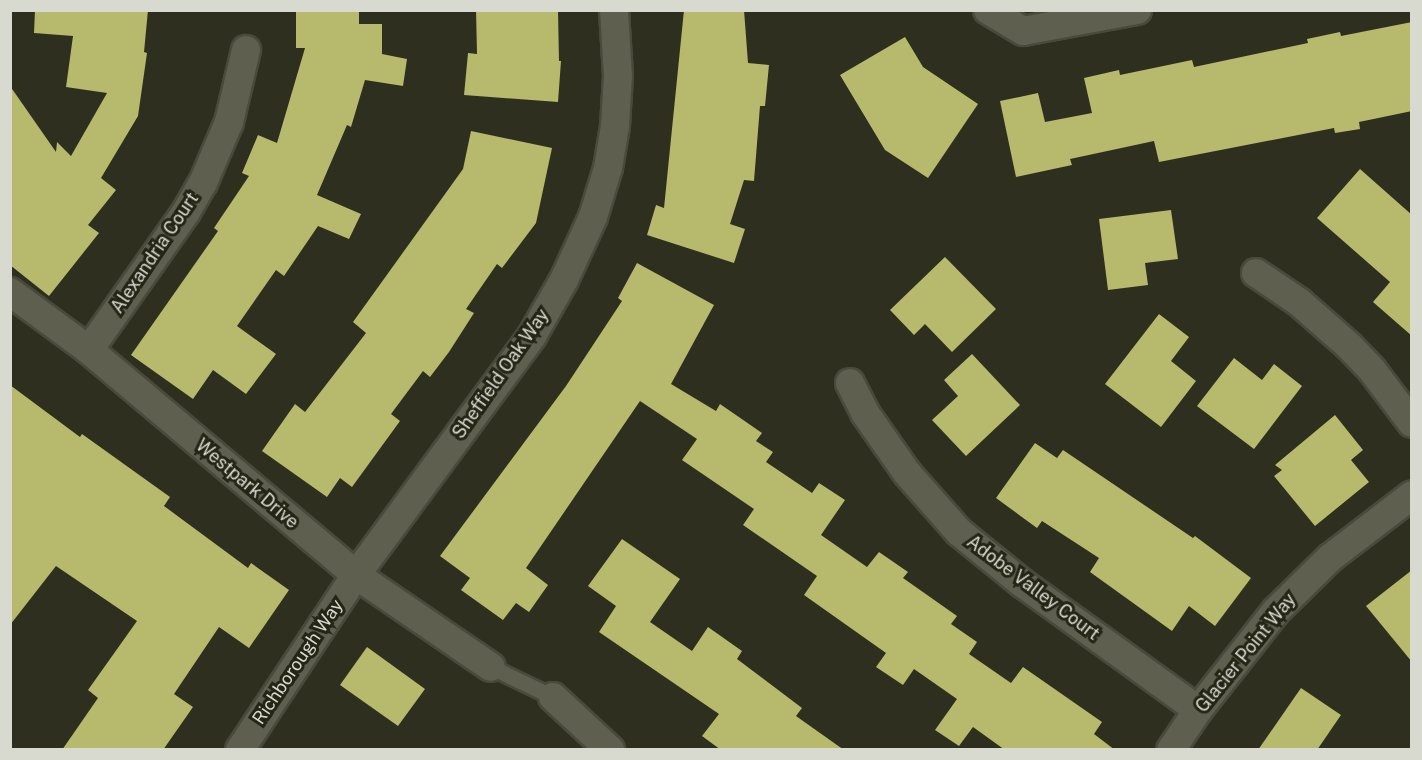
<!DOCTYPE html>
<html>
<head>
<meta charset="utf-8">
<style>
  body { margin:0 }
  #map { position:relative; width:1422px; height:760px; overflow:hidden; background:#2e2f1f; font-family:"Public Sans",sans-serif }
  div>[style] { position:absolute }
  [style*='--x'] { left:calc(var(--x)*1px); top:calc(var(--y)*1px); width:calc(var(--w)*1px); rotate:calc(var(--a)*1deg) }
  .building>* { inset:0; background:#b7b96d }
  .roads { filter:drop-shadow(2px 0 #49493c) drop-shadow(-2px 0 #49493c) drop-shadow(0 2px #49493c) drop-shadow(0 -2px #49493c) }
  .service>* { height:15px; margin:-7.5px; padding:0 7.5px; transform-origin:7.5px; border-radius:7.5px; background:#5e5f4e }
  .minor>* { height:28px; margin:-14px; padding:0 14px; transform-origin:14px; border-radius:14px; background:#5e5f4e }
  span { translate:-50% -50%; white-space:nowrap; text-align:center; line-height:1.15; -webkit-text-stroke:6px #242515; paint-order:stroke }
  .street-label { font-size:18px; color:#d8d9cf }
  .frame { position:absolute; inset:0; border:12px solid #d8d9cf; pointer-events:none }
</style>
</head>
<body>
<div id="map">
  <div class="building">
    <i style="clip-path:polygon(35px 10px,148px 10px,144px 52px,147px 53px,138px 116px,101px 178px,116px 190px,88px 225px,99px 233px,49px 296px,10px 265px,10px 86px,56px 152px,57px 142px,71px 156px,107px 93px,66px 87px,73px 36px,34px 33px)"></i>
    <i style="clip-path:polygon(296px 10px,359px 10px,359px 24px,382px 24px,382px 54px,407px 59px,403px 86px,365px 80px,351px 127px,347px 125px,317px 195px,361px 214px,349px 239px,318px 226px,284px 276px,276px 270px,237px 326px,276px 354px,246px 394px,213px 370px,193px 399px,131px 355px,218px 231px,214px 228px,249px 176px,242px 173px,258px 135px,277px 143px,305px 48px,296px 48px)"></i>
    <i style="clip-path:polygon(476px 10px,558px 10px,559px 61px,561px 61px,558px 102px,464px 95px,468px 53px,477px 54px)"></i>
    <i style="clip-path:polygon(684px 10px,744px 10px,748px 63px,769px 65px,765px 106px,760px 106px,754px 181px,744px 180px,730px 224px,745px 229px,734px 263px,647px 235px,656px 205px,664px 208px)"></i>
    <i style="clip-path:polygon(1412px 22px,1412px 111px,1359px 122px,1360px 129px,1335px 133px,1334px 128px,1159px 162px,1154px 141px,1070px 159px,1072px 165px,1016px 177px,1000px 101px,1038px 93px,1045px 122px,1092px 113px,1084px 78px,1119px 70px,1120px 75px,1192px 60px,1194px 67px,1308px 43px,1307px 39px,1340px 32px,1341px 36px)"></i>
    <i style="clip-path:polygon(905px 37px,923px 67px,978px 104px,928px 178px,885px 150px,840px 75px)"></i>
    <i style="clip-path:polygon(471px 131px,552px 148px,536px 223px,502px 268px,497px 264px,466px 309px,474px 313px,449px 352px,430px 377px,423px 371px,391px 414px,400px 421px,352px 487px,340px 478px,327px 497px,262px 451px,295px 404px,305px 412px,366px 333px,353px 322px,463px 169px)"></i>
    <i style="clip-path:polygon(1360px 169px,1412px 215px,1412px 336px,1373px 302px,1390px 282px,1317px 218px)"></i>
    <i style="clip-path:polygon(1171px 210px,1178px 259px,1145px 263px,1148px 285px,1108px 290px,1099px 219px)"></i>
    <i style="clip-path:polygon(945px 257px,996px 309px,952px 352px,925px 324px,914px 335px,890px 310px)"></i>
    <i style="clip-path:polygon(637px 263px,714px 305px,671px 384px,716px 411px,720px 404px,762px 433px,756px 441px,773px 452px,766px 462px,812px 493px,819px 483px,845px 500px,821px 535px,867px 567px,879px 552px,908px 572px,903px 578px,957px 616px,951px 624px,977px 642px,969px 654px,1011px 683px,1023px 667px,1102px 722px,1094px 734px,1115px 750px,1005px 750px,973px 727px,959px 746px,935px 730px,957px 699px,914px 669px,903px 685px,876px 667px,886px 653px,804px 595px,817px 576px,743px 525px,754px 509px,682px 460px,697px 439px,640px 401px,526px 568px,548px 585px,529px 612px,516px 603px,503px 620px,461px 590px,470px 578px,440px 556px,566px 386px,622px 301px,618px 298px)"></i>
    <i style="clip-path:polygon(1159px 314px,1189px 337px,1171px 361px,1196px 381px,1161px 427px,1105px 384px)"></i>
    <i style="clip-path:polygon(972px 354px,1020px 405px,966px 456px,932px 420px,958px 396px,944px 380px)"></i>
    <i style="clip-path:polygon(1234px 358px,1262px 380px,1274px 364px,1302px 386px,1254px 449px,1197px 406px)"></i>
    <i style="clip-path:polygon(10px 385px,80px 437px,82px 434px,170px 497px,164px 506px,248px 568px,251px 563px,289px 590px,249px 648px,219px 627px,174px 694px,193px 707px,163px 750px,62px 750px,98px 698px,88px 690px,137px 621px,56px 566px,10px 625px)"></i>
    <i style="clip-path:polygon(1335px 415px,1363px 450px,1351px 460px,1369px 482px,1315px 526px,1274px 476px,1282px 470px,1275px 465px)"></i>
    <i style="clip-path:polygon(1035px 443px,1057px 458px,1063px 450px,1193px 538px,1195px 536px,1251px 578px,1215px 626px,1189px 606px,1172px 631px,1090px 572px,1099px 558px,1042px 521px,1037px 528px,996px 498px)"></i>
    <i style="clip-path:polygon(622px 539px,680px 579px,650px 622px,692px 651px,708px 627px,742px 651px,737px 659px,802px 708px,796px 716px,844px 750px,721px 750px,702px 736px,719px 714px,599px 632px,616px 606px,588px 586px)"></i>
    <i style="clip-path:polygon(1412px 570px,1412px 662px,1366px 606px)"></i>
    <i style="clip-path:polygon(367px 647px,425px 689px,398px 726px,340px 685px)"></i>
    <i style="clip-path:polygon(1301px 688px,1341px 715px,1317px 750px,1258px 750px)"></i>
  </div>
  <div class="roads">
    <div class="service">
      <i style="--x:491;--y:667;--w:69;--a:25.8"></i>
    </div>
    <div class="minor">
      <i style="--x:988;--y:10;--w:41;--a:31"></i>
      <i style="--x:1023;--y:31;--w:116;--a:-10.4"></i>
      <i style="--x:1256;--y:273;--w:52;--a:34"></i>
      <i style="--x:1299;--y:302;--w:67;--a:41.3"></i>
      <i style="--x:1349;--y:346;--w:33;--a:46"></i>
      <i style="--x:1372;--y:370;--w:66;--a:53"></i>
      <i style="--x:10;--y:292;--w:98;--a:36.3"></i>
      <i style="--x:89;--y:350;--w:349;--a:40.1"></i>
      <i style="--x:356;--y:575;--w:163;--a:34.3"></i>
      <i style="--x:89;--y:350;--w:169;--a:-54.9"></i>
      <i style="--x:186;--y:212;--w:34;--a:-60"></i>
      <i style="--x:203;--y:183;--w:66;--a:-66.9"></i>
      <i style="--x:229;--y:122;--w:74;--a:-76.7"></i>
      <i style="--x:850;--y:383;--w:34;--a:63"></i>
      <i style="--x:865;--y:413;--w:73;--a:55"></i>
      <i style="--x:907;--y:473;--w:79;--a:48.6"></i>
      <i style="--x:959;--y:532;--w:81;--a:39"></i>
      <i style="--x:1022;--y:583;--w:217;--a:35.8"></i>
      <i style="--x:553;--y:697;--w:78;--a:42.9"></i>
      <i style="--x:240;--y:750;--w:210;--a:-56.5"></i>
      <i style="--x:356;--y:575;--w:297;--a:-53.6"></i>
      <i style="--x:532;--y:336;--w:64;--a:-60.3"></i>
      <i style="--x:564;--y:280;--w:69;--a:-65.3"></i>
      <i style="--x:593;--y:217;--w:51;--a:-73"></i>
      <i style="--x:608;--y:168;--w:43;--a:-80.5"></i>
      <i style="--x:615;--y:126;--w:50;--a:-86.6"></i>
      <i style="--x:618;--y:76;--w:66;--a:-93.5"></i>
      <i style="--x:1171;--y:750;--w:48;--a:-56"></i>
      <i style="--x:1198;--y:710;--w:126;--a:-51.8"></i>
      <i style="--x:1276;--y:611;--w:76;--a:-44.5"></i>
      <i style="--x:1330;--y:558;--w:103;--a:-37.5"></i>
    </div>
  </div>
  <div class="street-label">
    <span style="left:155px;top:253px;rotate:-56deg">Alexandria Court</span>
    <span style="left:501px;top:374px;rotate:-55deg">Sheffield Oak Way</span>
    <span style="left:247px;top:484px;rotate:40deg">Westpark Drive</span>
    <span style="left:1033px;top:588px;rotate:37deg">Adobe Valley Court</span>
    <span style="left:1246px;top:653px;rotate:-51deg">Glacier Point Way</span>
    <span style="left:298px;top:662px;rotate:-56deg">Richborough Way</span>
  </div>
  <div class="frame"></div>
</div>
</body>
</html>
